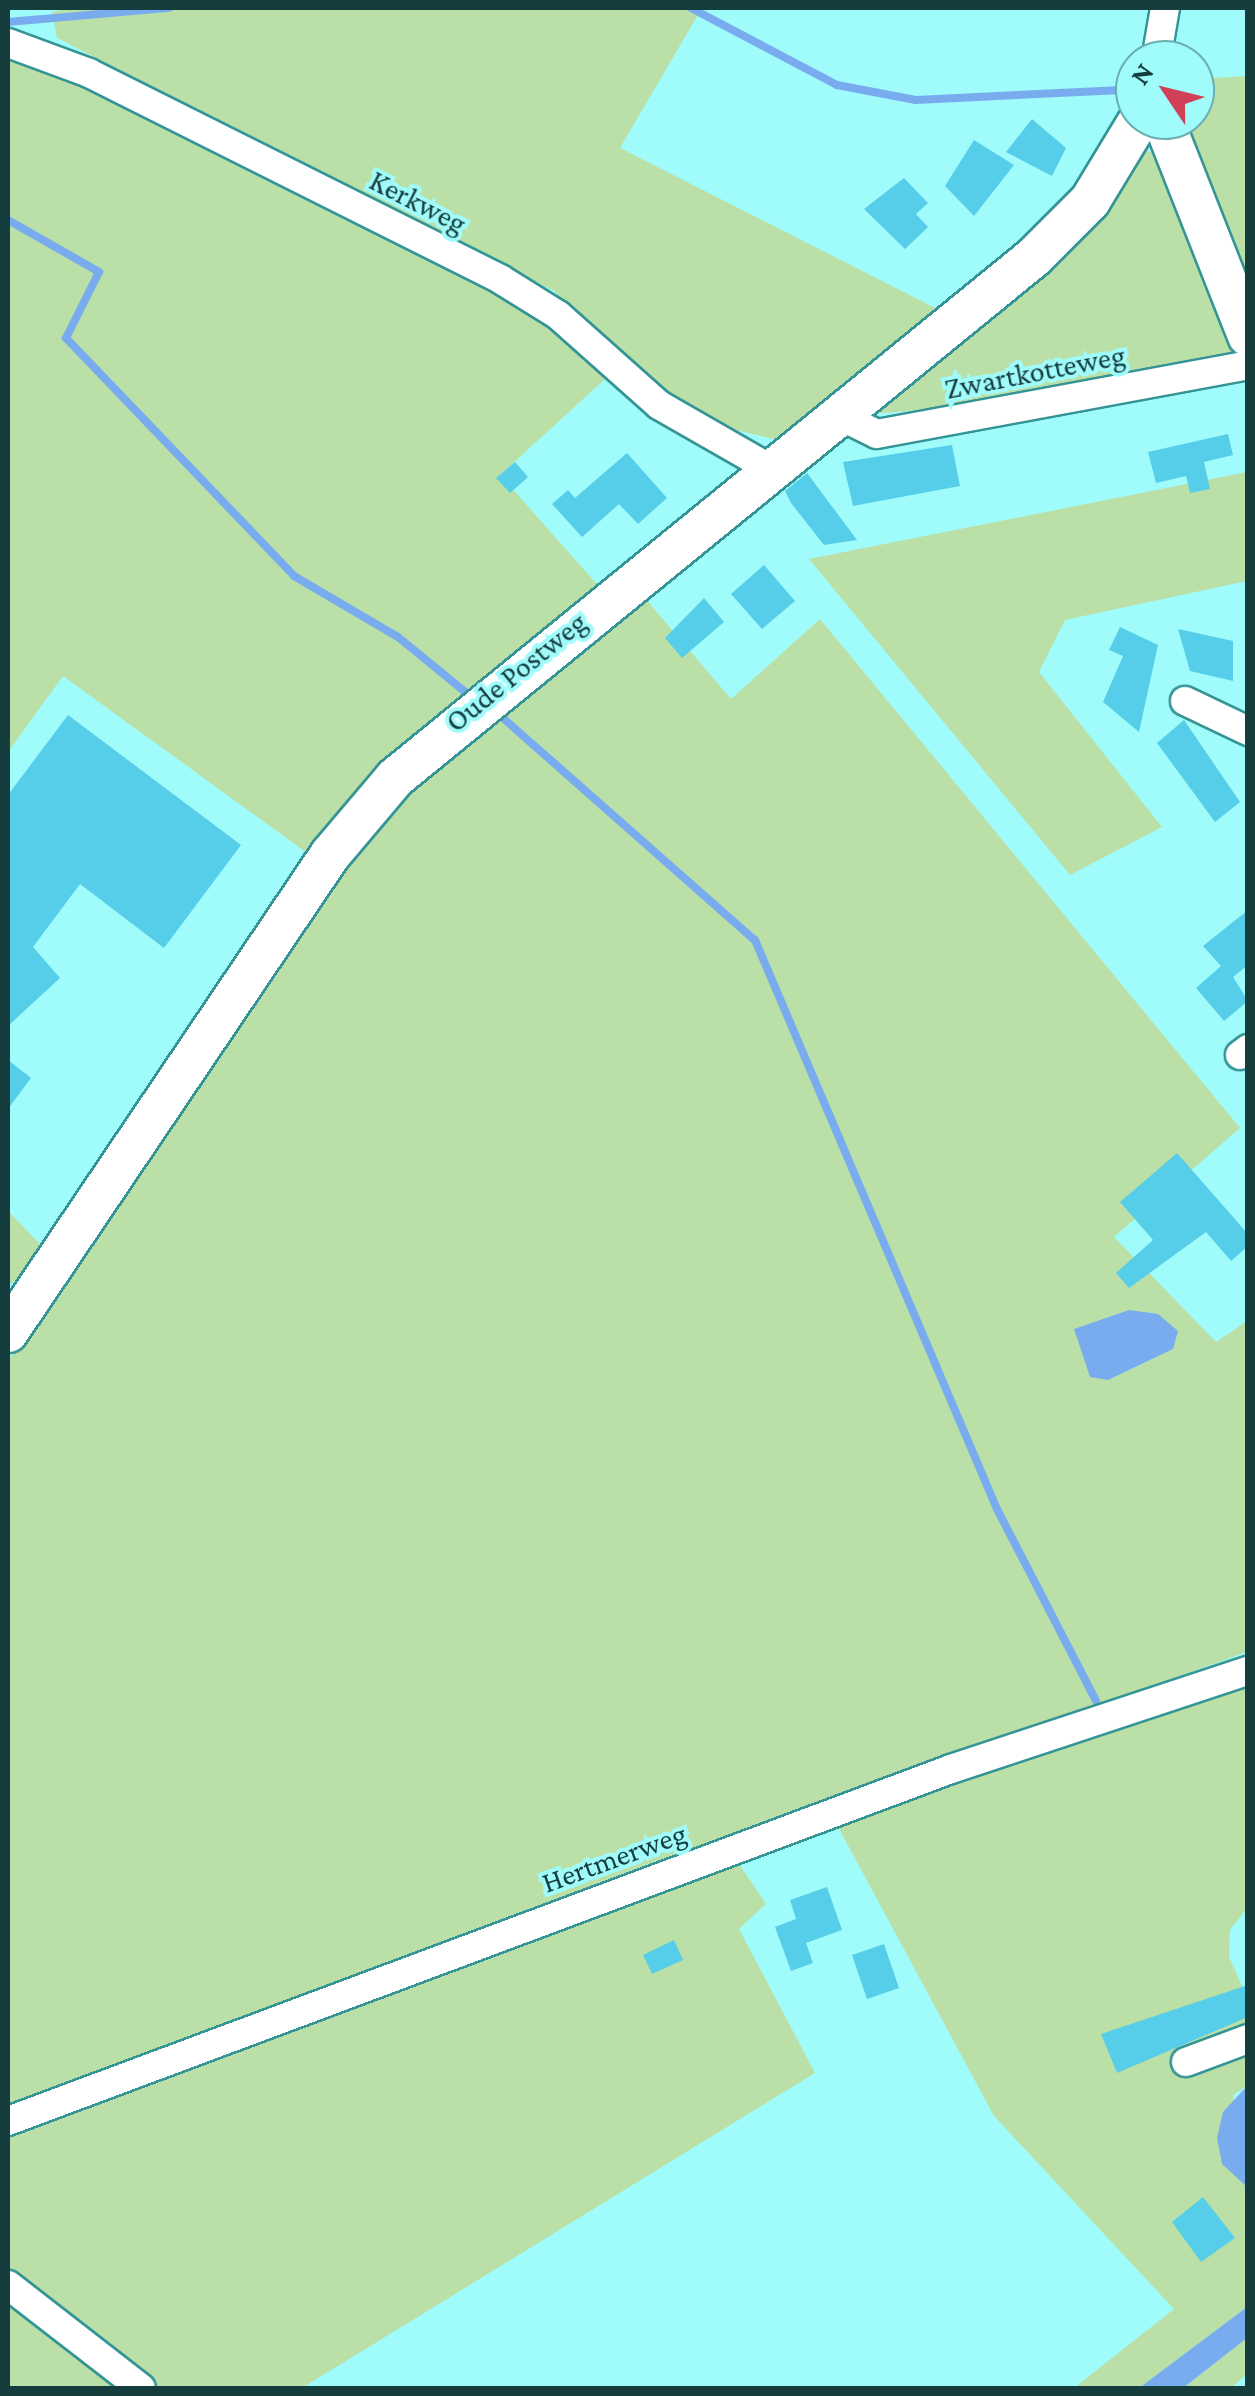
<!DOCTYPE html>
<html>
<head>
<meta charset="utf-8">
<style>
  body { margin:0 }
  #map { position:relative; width:1255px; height:2396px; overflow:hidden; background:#a0fbfb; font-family:"Crimson Pro",serif }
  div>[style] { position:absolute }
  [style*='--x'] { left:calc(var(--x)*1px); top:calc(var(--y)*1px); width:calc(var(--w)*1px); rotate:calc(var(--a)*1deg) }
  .green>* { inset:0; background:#bae0a8 }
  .water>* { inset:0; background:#79acef }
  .stream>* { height:8px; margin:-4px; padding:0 4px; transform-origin:4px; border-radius:4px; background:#79acef }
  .building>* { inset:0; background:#57cee9 }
  .roads { filter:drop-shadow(2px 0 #359495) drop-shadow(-2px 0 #359495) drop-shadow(0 2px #359495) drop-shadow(0 -2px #359495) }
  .street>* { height:28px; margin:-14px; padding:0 14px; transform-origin:14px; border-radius:14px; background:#fff }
  .secondary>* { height:40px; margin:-20px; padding:0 20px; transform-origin:20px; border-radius:20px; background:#fff }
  span { translate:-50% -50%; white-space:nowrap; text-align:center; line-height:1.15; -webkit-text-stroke:8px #a0fbfb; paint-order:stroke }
  .street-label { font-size:30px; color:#163d3d }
  .frame { position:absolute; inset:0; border:10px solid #163d3d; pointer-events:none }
  .north { position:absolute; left:1115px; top:40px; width:100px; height:100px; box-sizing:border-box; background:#a0fbfb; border:2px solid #69afaf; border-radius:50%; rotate:305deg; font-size:28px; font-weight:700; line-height:40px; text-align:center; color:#163d3d }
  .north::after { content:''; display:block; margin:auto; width:35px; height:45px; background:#d04057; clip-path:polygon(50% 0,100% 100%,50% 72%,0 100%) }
</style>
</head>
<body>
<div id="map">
  <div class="green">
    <i style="clip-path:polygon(71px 8px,702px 8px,620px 148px,951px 316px,786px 442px,706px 423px,665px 404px,554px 291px,57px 38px,52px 12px)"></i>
    <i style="clip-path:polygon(8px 49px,64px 66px,552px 317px,605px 379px,500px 475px,603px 591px,307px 853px,63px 676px,8px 752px)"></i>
    <i style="clip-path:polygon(1247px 76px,1247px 298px,1176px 120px,1195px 120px,1195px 79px)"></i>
    <i style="clip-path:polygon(1145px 149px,1159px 157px,1243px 353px,1017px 402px,871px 414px)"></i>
    <i style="clip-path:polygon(1247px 472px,1247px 581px,1065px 620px,1039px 672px,1162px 827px,1070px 875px,809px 559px)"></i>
    <i style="clip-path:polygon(evenodd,638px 590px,731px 699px,820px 619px,1240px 1128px,1114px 1237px,1216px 1342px,1247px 1321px,1247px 1652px,648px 1864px,8px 2112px,8px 1361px,385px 813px,638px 590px,1109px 1320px,1173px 1349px,1108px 1380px,1074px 1329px,1109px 1320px)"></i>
    <i style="clip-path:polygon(8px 1211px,49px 1253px,8px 1286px)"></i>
    <i style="clip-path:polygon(1247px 1684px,1247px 1908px,1230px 1930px,1229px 1957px,1247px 1997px,1247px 2086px,1233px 2095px,1247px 2187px,1247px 2307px,1139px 2388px,1074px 2388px,1174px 2309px,994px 2116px,837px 1825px)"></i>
    <i style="clip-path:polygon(737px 1861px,766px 1904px,739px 1929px,815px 2073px,302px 2388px,159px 2388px,8px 2272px,8px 2136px)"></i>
    <i style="clip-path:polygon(8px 2295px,126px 2388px,8px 2388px)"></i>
    <i style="clip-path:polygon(1247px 2338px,1247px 2374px,1231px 2388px,1183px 2388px)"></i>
  </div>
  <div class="water">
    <i style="clip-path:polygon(1129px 1310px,1158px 1314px,1178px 1331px,1173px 1349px,1108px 1380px,1090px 1377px,1074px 1329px)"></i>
    <i style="clip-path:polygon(1247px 2086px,1247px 2187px,1222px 2164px,1217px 2138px,1223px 2112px)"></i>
    <i style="clip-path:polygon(1247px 2307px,1247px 2338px,1183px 2388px,1139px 2388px)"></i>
  </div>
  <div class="stream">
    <i style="--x:691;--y:8;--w:165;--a:27.8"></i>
    <i style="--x:837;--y:85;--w:80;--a:10.8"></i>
    <i style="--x:916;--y:100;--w:206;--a:-2.8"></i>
    <i style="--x:8;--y:22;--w:162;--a:-5"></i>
    <i style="--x:8;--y:220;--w:105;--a:29.7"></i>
    <i style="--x:99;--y:272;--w:74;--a:116.6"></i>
    <i style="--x:66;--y:338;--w:330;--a:46.2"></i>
    <i style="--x:294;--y:576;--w:121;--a:30.4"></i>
    <i style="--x:398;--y:637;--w:93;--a:39.3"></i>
    <i style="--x:504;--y:719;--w:334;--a:41.4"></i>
    <i style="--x:755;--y:940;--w:618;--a:66.96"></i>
    <i style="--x:997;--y:1509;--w:216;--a:62.7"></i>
  </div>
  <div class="building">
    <i style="clip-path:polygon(1032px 119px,1066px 148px,1052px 176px,1006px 152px)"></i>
    <i style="clip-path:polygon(974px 140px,1014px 165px,974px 216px,945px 186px)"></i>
    <i style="clip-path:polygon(904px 178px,928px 203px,916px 214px,928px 227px,905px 249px,864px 209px)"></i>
    <i style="clip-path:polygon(1228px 434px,1233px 455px,1204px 462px,1210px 489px,1190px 493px,1186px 476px,1156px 483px,1148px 452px)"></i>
    <i style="clip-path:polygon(952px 445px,960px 486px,853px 506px,843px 462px)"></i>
    <i style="clip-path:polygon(627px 453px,667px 498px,638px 524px,619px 504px,582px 537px,552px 504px,568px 490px,575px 498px)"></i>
    <i style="clip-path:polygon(515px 462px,528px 477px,510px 493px,496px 478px)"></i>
    <i style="clip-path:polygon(807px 473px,857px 540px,824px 545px,791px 503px,785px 491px)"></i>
    <i style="clip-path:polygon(764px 565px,795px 601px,762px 629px,731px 594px)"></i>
    <i style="clip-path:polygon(704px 598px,724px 622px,682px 658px,665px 638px)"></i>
    <i style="clip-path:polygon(1120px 627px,1158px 645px,1139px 732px,1103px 702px,1123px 656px,1109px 650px)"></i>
    <i style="clip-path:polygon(1178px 629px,1233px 641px,1233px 681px,1190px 671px)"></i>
    <i style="clip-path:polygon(68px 715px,241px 845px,164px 948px,80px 884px,33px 947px,60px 978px,8px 1026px,8px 795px)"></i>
    <i style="clip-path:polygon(1184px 720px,1240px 802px,1215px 822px,1157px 743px)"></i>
    <i style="clip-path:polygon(1248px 910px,1248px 965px,1233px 977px,1248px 1001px,1224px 1021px,1196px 988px,1221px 966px,1203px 946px)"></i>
    <i style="clip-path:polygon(8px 1060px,31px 1078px,8px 1109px)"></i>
    <i style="clip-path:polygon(1177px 1153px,1248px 1234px,1248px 1246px,1231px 1261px,1206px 1232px,1129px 1288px,1116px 1273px,1153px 1240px,1120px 1202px)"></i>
    <i style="clip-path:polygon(827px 1887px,842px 1930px,806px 1943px,813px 1963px,791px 1971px,775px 1927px,796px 1919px,790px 1900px)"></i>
    <i style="clip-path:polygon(674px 1940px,683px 1960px,652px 1974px,643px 1955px)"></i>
    <i style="clip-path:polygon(884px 1944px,899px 1988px,867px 1999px,852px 1955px)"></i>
    <i style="clip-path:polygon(1248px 1985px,1248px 2017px,1117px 2073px,1101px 2034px)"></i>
    <i style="clip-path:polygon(1203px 2197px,1235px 2238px,1201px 2262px,1172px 2222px)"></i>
  </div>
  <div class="roads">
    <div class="street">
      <i style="--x:8;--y:43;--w:86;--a:20.3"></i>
      <i style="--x:89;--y:73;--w:460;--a:26.6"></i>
      <i style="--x:500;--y:279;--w:68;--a:31.8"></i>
      <i style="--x:558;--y:315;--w:135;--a:41.7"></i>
      <i style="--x:659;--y:405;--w:127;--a:29.8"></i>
      <i style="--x:1156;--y:60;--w:53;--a:-80.2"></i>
      <i style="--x:838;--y:415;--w:43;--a:26"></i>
      <i style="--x:877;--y:434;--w:377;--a:-10.5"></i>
      <i style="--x:1185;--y:701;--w:70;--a:25.5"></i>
      <i style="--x:1240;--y:1055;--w:10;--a:-37"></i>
      <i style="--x:1186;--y:2062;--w:66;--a:-20.4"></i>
      <i style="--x:8;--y:2121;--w:1007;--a:-20.47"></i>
      <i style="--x:951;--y:1769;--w:313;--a:-18.3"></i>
      <i style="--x:8;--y:2285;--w:168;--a:37.8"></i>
    </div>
    <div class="secondary">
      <i style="--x:1163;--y:120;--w:232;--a:68.5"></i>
      <i style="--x:8;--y:1332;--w:576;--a:-55.98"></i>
      <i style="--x:330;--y:855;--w:101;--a:-49.8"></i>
      <i style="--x:395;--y:778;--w:824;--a:-39.19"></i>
      <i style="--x:1034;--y:257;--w:79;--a:-45"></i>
      <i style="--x:1090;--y:201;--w:95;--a:-58.8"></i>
    </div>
  </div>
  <div class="street-label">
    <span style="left:418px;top:202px;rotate:27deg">Kerkweg</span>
    <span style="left:1035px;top:372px;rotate:-11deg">Zwartkotteweg</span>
    <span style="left:516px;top:672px;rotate:-39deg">Oude Postweg</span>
    <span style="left:614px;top:1858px;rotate:-20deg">Hertmerweg</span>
  </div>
  <div class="frame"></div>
  <div class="north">N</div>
</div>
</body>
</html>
